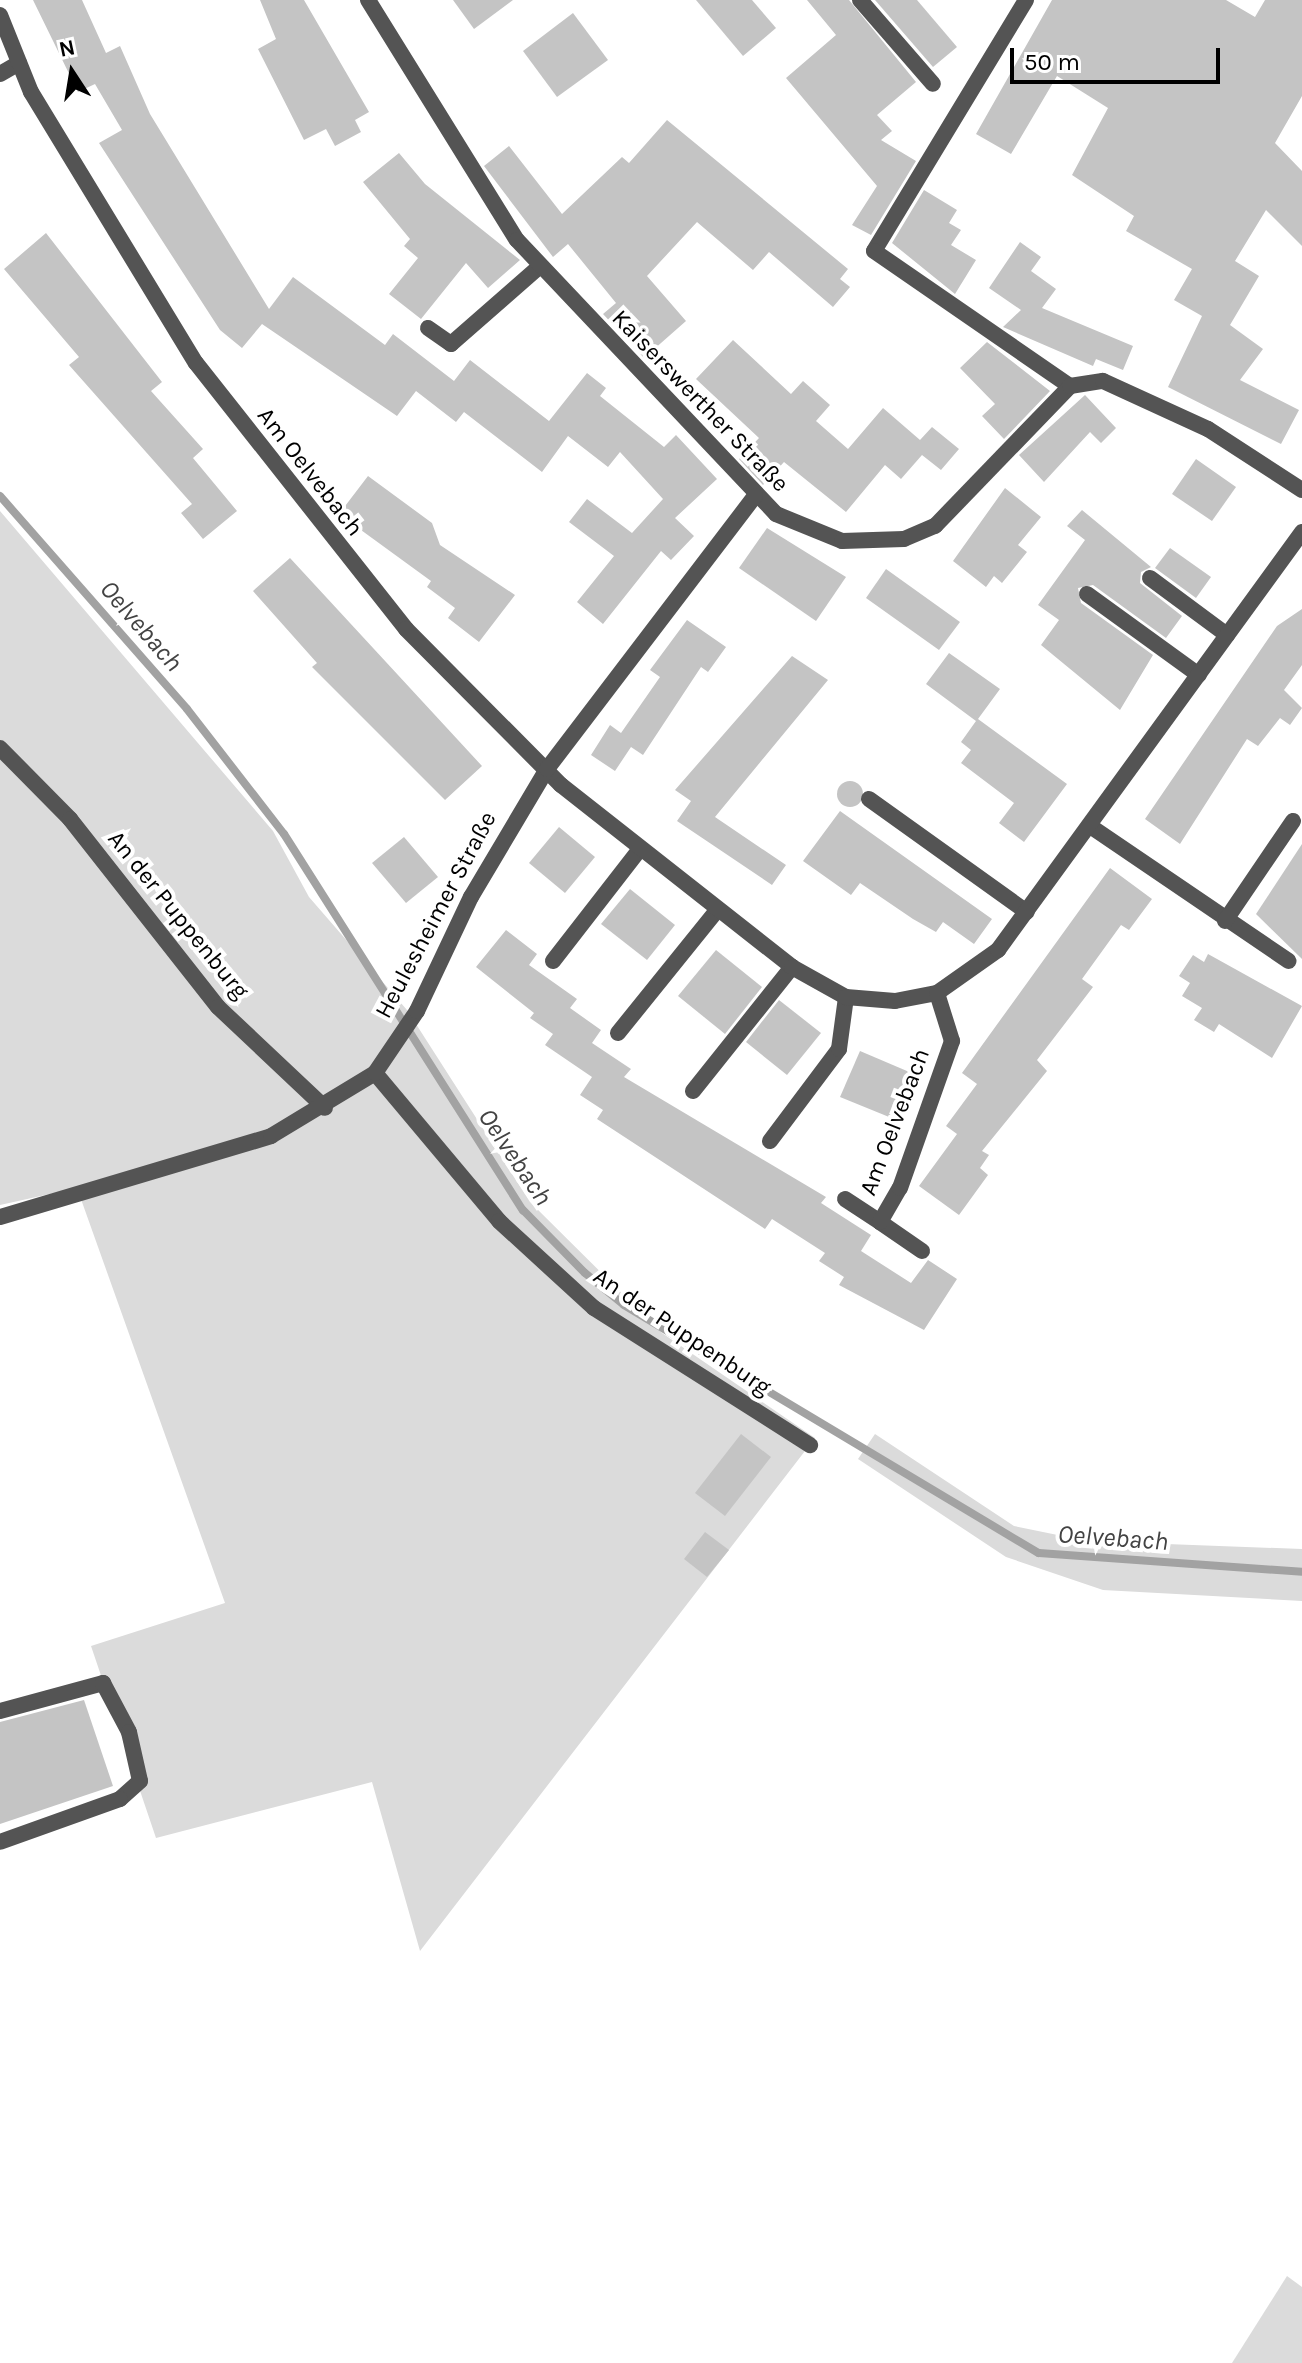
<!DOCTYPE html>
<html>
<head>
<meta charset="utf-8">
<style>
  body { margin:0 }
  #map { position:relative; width:1302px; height:2363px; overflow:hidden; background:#fff; font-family:Karla,sans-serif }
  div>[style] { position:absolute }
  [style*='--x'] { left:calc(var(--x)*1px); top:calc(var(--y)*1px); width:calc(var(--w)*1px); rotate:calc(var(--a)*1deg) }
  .green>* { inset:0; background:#dbdbdb }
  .stream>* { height:8px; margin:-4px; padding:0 4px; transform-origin:4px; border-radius:4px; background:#a2a2a2 }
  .building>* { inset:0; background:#c4c4c4 }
  .round { border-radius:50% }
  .service>* { height:16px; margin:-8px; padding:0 8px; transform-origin:8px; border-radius:8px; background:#545454 }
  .minor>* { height:16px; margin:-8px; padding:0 8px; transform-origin:8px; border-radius:8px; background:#545454 }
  span { translate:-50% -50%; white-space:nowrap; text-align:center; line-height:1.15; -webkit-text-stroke:8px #fff; paint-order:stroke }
  .street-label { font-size:24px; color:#000 }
  .water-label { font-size:26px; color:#434343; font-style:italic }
  .north { position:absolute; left:32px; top:32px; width:80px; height:80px; -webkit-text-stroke:6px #fff; paint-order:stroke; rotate:348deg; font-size:22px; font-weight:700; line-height:32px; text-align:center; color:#000 }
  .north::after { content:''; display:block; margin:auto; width:28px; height:36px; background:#000; clip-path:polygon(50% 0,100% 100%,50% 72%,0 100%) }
  .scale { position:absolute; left:1010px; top:48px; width:210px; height:36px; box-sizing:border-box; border:4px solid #000; border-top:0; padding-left:10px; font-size:24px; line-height:28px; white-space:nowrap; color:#000; -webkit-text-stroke:6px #fff; paint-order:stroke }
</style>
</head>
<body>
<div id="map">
  <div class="green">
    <i style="clip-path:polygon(0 511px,273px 831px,309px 897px,407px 1010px,530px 1202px,662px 1333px,815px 1438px,420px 1951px,372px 1782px,156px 1838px,91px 1646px,225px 1603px,77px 1188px,0 1205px)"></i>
    <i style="clip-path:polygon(875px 1434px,1014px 1526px,1087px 1541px,1302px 1549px,1302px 1601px,1103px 1590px,1006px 1557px,858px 1459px)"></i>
    <i style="clip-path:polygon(1287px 2276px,1302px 2287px,1302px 2363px,1232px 2363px)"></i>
  </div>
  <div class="stream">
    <i style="--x:0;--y:496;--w:283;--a:48.7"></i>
    <i style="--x:187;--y:709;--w:158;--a:52.2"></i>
    <i style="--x:284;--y:834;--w:446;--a:57.6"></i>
    <i style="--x:523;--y:1210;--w:88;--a:45.5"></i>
    <i style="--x:585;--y:1273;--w:50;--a:39.4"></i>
    <i style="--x:624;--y:1305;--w:483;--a:30.9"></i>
    <i style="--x:1039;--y:1553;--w:264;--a:4.1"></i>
  </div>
  <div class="building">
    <i style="clip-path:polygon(33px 0,82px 0,106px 53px,120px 46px,150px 114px,269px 309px,293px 277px,385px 345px,393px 334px,454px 381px,470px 360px,549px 421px,587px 373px,606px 388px,600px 396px,664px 447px,676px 435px,717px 479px,675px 518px,694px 536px,671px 560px,661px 551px,603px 624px,577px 602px,614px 556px,569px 522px,587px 499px,632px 533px,663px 499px,620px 452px,608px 467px,568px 436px,542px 472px,464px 412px,456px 422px,416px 391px,397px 416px,262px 324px,242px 348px,220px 330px,99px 143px,122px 130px,95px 84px,78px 92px)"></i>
    <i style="clip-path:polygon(260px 0,304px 0,369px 112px,355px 120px,361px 132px,335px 146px,326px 129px,304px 140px,258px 49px,276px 39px)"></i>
    <i style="clip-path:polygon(453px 0,513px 0,474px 29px)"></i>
    <i style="clip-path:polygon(696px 0,752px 0,776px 28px,743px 56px)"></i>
    <i style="clip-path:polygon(807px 0,849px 0,916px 82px,877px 115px,892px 131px,881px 140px,916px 161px,871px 235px,852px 225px,877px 186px,786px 78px,836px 35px)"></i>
    <i style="clip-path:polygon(875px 0,917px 0,957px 47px,933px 67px)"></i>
    <i style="clip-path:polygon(1052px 0,1226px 0,1255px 17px,1265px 0,1302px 0,1302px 96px,1275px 143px,1302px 171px,1302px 246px,1266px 210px,1235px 261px,1259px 276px,1230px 325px,1263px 349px,1240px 380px,1299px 410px,1281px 444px,1168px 387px,1202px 316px,1174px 300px,1192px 269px,1126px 231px,1134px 216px,1072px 175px,1108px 108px,1057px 76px,1011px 154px,976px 134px)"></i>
    <i style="clip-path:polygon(573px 13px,608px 60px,557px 97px,523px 51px)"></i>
    <i style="clip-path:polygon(667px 120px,848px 269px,840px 279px,850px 287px,833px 307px,769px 252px,753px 270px,697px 222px,647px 276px,686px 321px,644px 358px,603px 314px,616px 303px,568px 244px,553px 257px,484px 166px,509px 146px,562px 214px,622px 157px,629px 163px)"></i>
    <i style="clip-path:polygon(399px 153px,425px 184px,520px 260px,488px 288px,466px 263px,421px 319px,389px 294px,418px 258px,404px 246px,410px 239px,363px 182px)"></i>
    <i style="clip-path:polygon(924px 190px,957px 210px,949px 223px,961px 230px,951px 245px,976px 260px,955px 294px,892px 243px)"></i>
    <i style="clip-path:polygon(46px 233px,162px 382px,151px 391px,203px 449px,193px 458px,237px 511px,203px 539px,181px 513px,192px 504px,69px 365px,79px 357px,4px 269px)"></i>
    <i style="clip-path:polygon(1020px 242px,1041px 257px,1031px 271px,1056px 289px,1042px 308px,1133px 346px,1123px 370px,1096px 359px,1093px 366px,1003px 327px,1021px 310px,989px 288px)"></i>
    <i style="clip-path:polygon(733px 340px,791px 394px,803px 381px,830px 405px,816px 421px,848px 449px,883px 408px,920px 440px,932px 427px,959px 449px,941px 470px,922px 455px,901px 479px,885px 465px,846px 512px,784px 462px,763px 485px,739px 459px,759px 438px,696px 379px)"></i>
    <i style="clip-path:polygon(987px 342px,1050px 391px,1004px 439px,982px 416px,995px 404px,960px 368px)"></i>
    <i style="clip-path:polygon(1085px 395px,1116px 428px,1101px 443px,1090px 432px,1044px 482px,1019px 455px)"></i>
    <i style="clip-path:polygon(1196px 459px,1236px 487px,1212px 521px,1172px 494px)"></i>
    <i style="clip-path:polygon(368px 476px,432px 523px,440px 545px,515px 595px,479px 642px,448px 618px,455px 608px,427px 587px,431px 581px,339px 514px)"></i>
    <i style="clip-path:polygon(1005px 488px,1041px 517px,1018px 545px,1027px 552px,1002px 583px,994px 576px,986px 587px,953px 561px)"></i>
    <i style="clip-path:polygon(1082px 510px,1151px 567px,1141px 572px,1140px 583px,1182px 616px,1166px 638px,1093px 585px,1078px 588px,1081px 603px,1153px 655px,1120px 710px,1041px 645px,1059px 620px,1038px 605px,1085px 540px,1067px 526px)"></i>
    <i style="clip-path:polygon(767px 528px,846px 577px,816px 621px,739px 568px)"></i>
    <i style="clip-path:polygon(1170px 548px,1211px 577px,1196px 598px,1155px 568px)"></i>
    <i style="clip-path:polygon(290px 558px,482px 766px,445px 800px,312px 667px,317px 663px,253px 591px)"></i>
    <i style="clip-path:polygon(886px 569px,960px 622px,939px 650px,866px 598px)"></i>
    <i style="clip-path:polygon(1302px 609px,1302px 665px,1284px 690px,1302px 708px,1290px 725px,1280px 718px,1258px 746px,1247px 739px,1180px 844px,1145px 819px,1277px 626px)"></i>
    <i style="clip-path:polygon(687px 620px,726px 647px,708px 672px,701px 667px,643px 755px,631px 747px,615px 771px,591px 755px,610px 725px,621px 733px,660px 677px,650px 670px)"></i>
    <i style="clip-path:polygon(949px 653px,1000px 689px,978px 719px,1067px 784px,1024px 842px,999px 823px,1014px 803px,961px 763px,971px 750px,961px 742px,976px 721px,926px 684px)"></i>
    <i style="clip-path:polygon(792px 656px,828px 680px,715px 817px,786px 865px,772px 885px,677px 821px,691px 801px,675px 790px)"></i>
    <i class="round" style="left:837px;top:781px;width:26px;height:26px"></i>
    <i style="clip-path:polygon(840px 811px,992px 919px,974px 944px,943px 922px,936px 932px,913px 919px,860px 883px,851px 895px,803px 861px)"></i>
    <i style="clip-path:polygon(559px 827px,595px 857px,565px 893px,529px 863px)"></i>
    <i style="clip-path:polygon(404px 837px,438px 877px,406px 903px,372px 863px)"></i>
    <i style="clip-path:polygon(1302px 844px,1302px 959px,1256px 914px)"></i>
    <i style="clip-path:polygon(1110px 868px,1152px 899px,1129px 930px,1121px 925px,1082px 979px,1093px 987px,1037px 1060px,1047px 1071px,982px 1151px,989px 1155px,980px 1168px,988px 1175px,959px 1215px,919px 1186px,957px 1134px,946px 1126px,977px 1084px,962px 1073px)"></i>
    <i style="clip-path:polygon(630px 889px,675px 925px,647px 960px,601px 924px)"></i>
    <i style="clip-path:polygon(506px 930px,537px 954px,529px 965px,577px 999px,570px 1008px,601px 1030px,592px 1043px,631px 1069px,624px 1077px,826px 1197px,821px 1203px,871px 1235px,861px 1251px,911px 1283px,928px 1260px,957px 1279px,924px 1330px,839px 1285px,844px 1277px,819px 1261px,825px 1253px,772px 1219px,765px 1229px,597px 1119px,603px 1110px,580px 1095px,592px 1077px,545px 1045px,553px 1034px,530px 1018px,534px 1013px,476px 967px)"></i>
    <i style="clip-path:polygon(716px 950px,762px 987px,725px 1034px,678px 996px)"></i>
    <i style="clip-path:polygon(1208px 954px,1302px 1006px,1272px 1058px,1219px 1024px,1214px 1032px,1194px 1020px,1202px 1008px,1182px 996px,1190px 983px,1179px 976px,1193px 955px,1204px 962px)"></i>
    <i style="clip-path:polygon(779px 1000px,821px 1033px,787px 1075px,746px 1042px)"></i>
    <i style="clip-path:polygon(860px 1051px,914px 1074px,894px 1119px,840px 1097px)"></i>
    <i style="clip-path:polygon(741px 1434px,771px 1457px,725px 1516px,695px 1493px)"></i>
    <i style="clip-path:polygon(705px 1532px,729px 1550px,707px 1577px,684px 1559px)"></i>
    <i style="clip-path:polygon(84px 1700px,113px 1786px,0 1824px,0 1722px)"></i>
  </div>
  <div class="service">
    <i style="--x:860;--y:0;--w:111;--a:49"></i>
    <i style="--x:1026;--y:0;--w:293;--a:121.2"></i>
    <i style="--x:874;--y:251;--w:238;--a:34.6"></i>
    <i style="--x:0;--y:74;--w:22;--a:-30"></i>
    <i style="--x:428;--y:328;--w:28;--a:35"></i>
    <i style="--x:451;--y:344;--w:118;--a:-41.2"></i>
    <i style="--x:1150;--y:578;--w:96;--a:36.5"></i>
    <i style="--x:1087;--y:594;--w:138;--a:35.9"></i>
    <i style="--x:869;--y:799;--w:194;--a:35.6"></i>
    <i style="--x:1090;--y:826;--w:240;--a:34.2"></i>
    <i style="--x:1225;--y:921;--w:121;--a:-55.8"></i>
    <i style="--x:553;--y:961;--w:142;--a:-52.2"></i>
    <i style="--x:618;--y:1033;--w:159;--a:-51.1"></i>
    <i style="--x:693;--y:1091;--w:159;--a:-51.4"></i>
    <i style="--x:770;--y:1141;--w:115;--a:-53.1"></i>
    <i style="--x:839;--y:1049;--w:52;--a:-82.3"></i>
    <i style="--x:845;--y:1199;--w:42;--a:33.3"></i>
    <i style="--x:922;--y:1251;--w:51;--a:-145.4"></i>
    <i style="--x:880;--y:1222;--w:39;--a:-60"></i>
    <i style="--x:900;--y:1188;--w:156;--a:-70.5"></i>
    <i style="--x:952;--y:1041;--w:50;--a:-107.4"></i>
    <i style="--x:0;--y:1711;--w:107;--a:-15.2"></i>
    <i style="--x:103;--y:1683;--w:55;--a:62"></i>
    <i style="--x:129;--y:1732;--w:50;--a:77.3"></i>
    <i style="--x:140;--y:1781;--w:27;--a:138"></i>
    <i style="--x:120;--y:1799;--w:127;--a:160.3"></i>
  </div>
  <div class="minor">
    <i style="--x:368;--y:0;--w:282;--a:58.2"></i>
    <i style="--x:517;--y:240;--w:377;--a:46.6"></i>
    <i style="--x:776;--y:514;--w:71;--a:22.2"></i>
    <i style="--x:842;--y:541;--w:62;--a:-1.8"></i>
    <i style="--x:904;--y:539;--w:34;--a:-23"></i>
    <i style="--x:935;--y:526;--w:194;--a:-46"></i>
    <i style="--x:1070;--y:386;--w:33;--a:-9"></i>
    <i style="--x:1103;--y:381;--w:115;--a:24.6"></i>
    <i style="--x:1208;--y:429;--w:112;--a:33"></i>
    <i style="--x:0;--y:15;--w:83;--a:68.1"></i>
    <i style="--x:31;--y:92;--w:317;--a:58.7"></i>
    <i style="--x:196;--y:363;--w:339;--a:51.7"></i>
    <i style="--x:406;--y:629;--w:220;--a:45.2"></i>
    <i style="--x:561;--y:785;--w:294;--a:38.2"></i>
    <i style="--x:792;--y:967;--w:62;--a:29.1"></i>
    <i style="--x:846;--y:997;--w:49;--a:4.7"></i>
    <i style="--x:895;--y:1001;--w:43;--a:-10.8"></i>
    <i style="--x:937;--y:993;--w:75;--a:-35.2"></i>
    <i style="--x:998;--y:950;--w:517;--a:-53.97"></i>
    <i style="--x:0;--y:748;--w:100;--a:45.4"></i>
    <i style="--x:70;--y:819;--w:239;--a:51.8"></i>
    <i style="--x:218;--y:1007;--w:147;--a:43.3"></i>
    <i style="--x:375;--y:1073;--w:193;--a:50"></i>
    <i style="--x:499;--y:1221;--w:129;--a:42.5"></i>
    <i style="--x:594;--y:1308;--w:256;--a:32.4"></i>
    <i style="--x:0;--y:1217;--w:283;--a:-16.6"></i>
    <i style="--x:271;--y:1136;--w:122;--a:-31.2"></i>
    <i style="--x:375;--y:1073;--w:75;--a:-55.9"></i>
    <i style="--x:417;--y:1011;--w:126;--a:-64.7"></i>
    <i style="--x:471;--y:897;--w:149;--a:-59.3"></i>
    <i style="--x:547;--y:769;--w:343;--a:-52.7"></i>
  </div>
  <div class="street-label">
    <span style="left:700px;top:401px;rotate:46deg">Kaiserswerther Straße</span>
    <span style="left:310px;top:472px;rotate:52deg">Am Oelvebach</span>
    <span style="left:178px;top:915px;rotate:51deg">An der Puppenburg</span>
    <span style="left:436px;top:915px;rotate:-62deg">Heulesheimer Straße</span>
    <span style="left:895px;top:1122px;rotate:-69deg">Am Oelvebach</span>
    <span style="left:682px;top:1332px;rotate:34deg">An der Puppenburg</span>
  </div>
  <div class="water-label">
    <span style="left:141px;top:626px;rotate:49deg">Oelvebach</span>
    <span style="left:515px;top:1157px;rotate:56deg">Oelvebach</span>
    <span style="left:1113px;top:1538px;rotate:4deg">Oelvebach</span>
  </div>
  <div class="north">N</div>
  <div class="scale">50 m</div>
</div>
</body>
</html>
